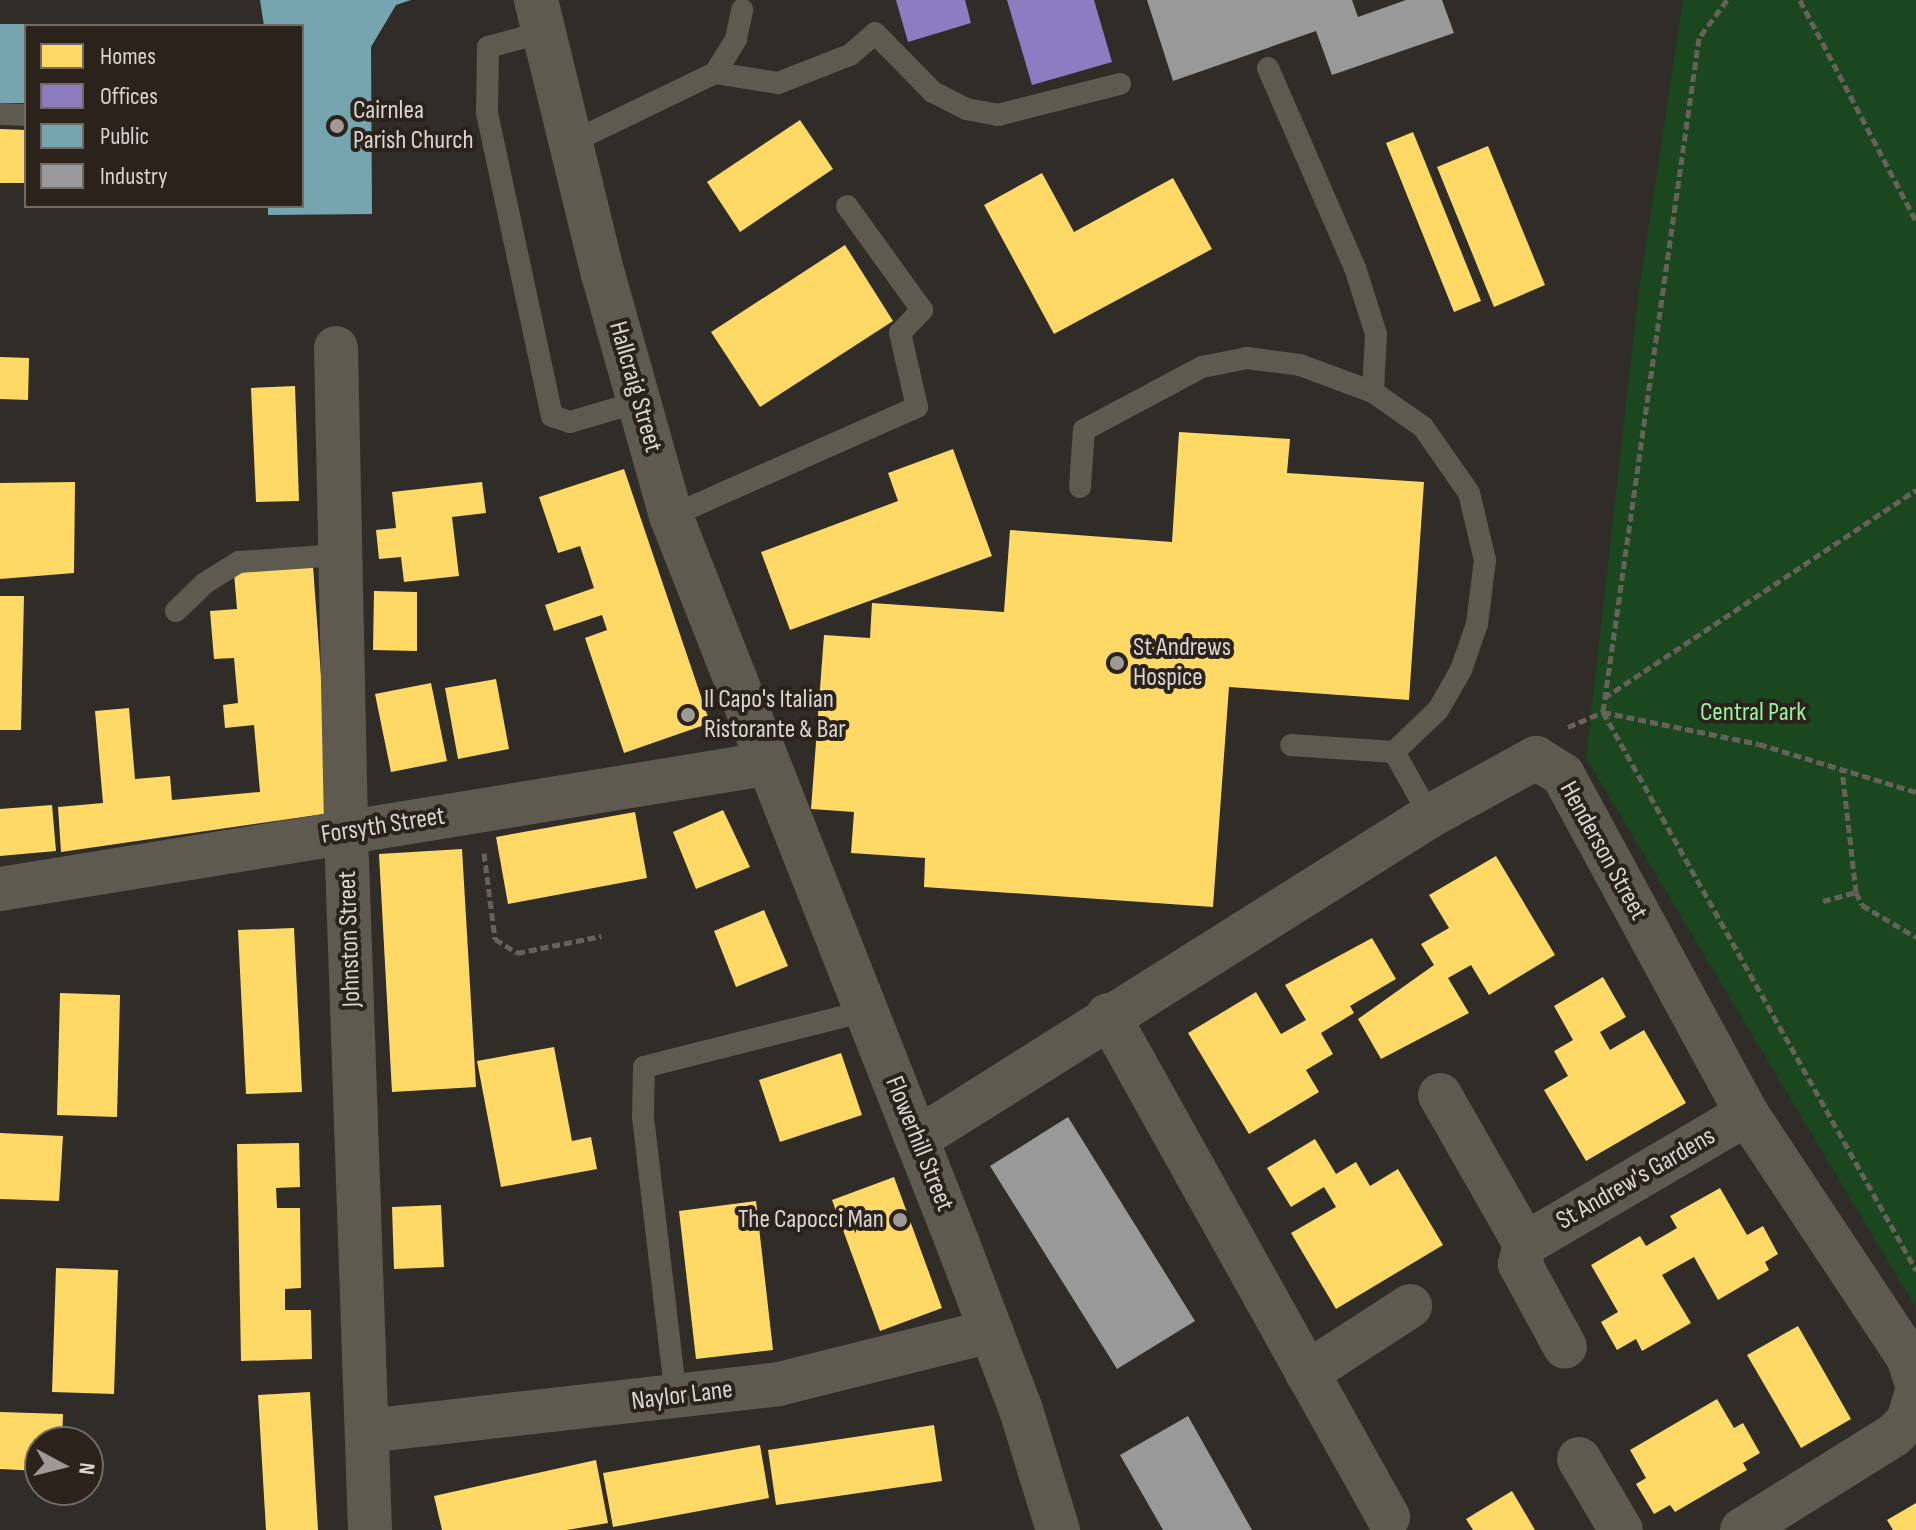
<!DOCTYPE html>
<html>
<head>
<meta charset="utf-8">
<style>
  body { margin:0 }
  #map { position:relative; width:1916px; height:1530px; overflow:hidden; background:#302c28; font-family:"Sofia Sans Condensed",sans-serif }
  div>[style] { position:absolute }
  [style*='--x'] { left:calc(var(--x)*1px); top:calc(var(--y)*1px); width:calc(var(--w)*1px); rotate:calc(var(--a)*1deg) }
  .green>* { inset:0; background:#1a471e }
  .homes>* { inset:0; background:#ffd966 }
  .offices>* { inset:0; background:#8e7cc3 }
  .public>* { inset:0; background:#76a5af }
  .industry>* { inset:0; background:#999 }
  .path>* { height:5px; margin-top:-2.5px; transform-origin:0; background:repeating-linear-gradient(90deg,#66625a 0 8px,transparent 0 12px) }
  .service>* { height:22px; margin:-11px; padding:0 11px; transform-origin:11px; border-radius:11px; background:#5e5a4f }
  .minor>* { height:44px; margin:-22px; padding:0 22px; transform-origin:22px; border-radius:22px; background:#5e5a4f }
  .dots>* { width:22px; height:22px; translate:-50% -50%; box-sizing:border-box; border:4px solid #2a221b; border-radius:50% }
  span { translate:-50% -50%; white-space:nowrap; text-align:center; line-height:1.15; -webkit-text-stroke:8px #2a221b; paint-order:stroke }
  .poi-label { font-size:26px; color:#dbd5d1 }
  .left { translate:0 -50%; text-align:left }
  .right { translate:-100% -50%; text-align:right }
  .street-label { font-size:26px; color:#dbd5d1 }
  .park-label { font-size:26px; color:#97f49e }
  .legend { position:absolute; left:24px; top:24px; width:280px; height:184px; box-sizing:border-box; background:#2a221b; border:2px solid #716a64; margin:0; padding:10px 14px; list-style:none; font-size:24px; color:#dbd5d1 }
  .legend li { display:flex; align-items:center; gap:16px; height:40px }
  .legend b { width:40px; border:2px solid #716a64 }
  .north { position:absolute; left:24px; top:1426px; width:80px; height:80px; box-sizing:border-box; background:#2a221b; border:2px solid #716a64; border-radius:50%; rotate:97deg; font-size:22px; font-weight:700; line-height:32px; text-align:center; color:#dbd5d1 }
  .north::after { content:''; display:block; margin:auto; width:28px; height:36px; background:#9f9a96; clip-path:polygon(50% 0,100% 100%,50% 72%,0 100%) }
</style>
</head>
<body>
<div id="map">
  <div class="green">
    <i style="clip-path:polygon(1683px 0,1916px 0,1916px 1308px,1586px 758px,1638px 298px)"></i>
  </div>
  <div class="homes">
    <i style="clip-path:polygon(800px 120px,833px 169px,740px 232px,707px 182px)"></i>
    <i style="clip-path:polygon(0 129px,26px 130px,26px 183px,0 183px)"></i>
    <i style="clip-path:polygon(1413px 132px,1481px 301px,1454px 312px,1386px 143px)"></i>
    <i style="clip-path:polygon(1488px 146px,1545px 285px,1494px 307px,1437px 167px)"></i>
    <i style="clip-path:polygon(1042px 173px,1074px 232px,1173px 178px,1212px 249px,1054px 334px,984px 205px)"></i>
    <i style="clip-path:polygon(845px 245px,893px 321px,760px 407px,711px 332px)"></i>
    <i style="clip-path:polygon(0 357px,29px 358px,28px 400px,0 399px)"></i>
    <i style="clip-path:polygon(295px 386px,299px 501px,256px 502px,251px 388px)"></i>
    <i style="clip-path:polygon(1179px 432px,1290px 439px,1287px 473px,1424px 482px,1409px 700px,1229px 687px,1213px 907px,924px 887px,925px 858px,851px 853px,854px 812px,811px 809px,824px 635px,870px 638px,872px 603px,1004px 612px,1010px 530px,1172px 542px)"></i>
    <i style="clip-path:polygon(953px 449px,992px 556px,790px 630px,761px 552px,898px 501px,888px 473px)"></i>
    <i style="clip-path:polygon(624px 469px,710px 723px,624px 753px,585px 638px,607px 630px,602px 615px,554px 631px,545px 605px,594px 588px,580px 546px,558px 553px,539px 497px)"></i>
    <i style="clip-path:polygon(75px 482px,74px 573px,0 579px,0 483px)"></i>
    <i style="clip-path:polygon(482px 482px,486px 513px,452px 517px,459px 576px,404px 582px,401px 557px,379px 559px,376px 530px,396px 528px,392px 492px)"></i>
    <i style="clip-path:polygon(313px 566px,331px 813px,61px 852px,58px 807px,103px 803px,95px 711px,129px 708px,135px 779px,170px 776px,172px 800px,260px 792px,254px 725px,225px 728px,223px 705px,238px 703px,234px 658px,214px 659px,210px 611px,237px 609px,234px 573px)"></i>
    <i style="clip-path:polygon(374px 591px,417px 592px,417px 651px,373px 650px)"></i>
    <i style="clip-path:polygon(0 596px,24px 596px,21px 730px,0 730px)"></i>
    <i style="clip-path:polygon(496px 679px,509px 749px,458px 759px,445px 688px)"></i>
    <i style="clip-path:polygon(431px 683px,447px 761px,391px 772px,375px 694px)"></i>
    <i style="clip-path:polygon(52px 805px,56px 851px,0 856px,0 809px)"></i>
    <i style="clip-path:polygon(723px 810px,750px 867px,696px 889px,673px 832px)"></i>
    <i style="clip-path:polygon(635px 812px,647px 878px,508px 904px,496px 837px)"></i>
    <i style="clip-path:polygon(462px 849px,476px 1087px,392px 1092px,379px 854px)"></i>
    <i style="clip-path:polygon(1496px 856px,1555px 955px,1489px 995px,1471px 965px,1448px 978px,1469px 1013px,1381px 1059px,1358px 1019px,1434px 965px,1421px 944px,1449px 928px,1429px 895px)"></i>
    <i style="clip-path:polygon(764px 910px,788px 966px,736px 987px,714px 931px)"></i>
    <i style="clip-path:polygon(294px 928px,302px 1092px,246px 1094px,238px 930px)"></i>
    <i style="clip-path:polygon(1372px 938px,1396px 979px,1350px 1006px,1354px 1013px,1321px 1033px,1333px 1054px,1306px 1070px,1319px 1092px,1249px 1134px,1188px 1033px,1256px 992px,1281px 1034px,1306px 1020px,1285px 985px)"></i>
    <i style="clip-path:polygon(1603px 977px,1626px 1017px,1600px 1032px,1610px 1050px,1644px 1030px,1686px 1103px,1586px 1161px,1544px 1090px,1568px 1076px,1554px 1051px,1573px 1040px,1554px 1006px)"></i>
    <i style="clip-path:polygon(60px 993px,120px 995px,117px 1117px,57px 1115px)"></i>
    <i style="clip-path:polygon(554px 1047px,572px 1141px,591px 1137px,597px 1169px,501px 1187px,477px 1061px)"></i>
    <i style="clip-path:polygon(841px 1053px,862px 1115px,780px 1142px,759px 1080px)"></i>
    <i style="clip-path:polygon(0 1133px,63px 1136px,59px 1201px,0 1199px)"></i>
    <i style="clip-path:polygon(1315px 1139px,1336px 1174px,1356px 1162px,1370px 1186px,1398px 1169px,1443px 1245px,1336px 1309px,1291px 1233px,1336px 1207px,1324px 1187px,1291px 1207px,1267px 1168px)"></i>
    <i style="clip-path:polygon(299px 1143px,300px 1187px,276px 1188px,277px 1208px,300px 1208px,301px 1288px,285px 1289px,285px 1310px,311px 1310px,312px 1359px,241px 1361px,237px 1144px)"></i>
    <i style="clip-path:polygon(894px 1177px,942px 1308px,880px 1331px,832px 1200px)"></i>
    <i style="clip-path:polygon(1720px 1188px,1747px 1235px,1763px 1226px,1778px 1254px,1765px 1262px,1769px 1270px,1718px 1300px,1694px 1257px,1662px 1275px,1691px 1323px,1642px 1351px,1636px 1339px,1617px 1350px,1601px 1322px,1618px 1312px,1591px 1265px,1640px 1236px,1646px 1246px,1677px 1228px,1670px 1216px)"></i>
    <i style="clip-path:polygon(756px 1201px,773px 1350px,696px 1359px,679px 1211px)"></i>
    <i style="clip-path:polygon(441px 1205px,444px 1267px,394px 1269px,392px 1207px)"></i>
    <i style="clip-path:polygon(56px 1268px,118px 1270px,114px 1394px,52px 1392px)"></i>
    <i style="clip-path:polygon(1798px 1326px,1851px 1419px,1801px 1448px,1747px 1355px)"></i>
    <i style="clip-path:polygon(310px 1392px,318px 1530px,266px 1530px,258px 1395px)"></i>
    <i style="clip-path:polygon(1717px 1399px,1734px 1428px,1743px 1423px,1760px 1453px,1743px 1463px,1747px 1470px,1675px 1512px,1670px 1505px,1654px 1514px,1636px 1484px,1646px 1478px,1630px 1450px)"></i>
    <i style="clip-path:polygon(0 1412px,63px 1414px,62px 1442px,40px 1442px,40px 1471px,0 1469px)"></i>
    <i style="clip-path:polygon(934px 1425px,942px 1481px,776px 1505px,768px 1450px)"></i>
    <i style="clip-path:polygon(760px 1445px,769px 1498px,613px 1527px,603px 1473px)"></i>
    <i style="clip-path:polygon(596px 1460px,608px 1523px,567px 1530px,442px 1530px,434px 1496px)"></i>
    <i style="clip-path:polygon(1512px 1491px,1535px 1530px,1473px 1530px,1466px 1519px)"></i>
    <i style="clip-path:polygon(1916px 1503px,1916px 1530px,1893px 1530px,1887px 1520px)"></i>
  </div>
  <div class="offices">
    <i style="clip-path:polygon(896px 0,965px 0,971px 23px,908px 42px)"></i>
    <i style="clip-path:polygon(1007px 0,1094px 0,1112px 62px,1032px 85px)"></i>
  </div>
  <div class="public">
    <i style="clip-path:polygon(260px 0,411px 0,396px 5px,371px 47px,372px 214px,268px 215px,268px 206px,302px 206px,302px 26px,264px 26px)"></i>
    <i style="clip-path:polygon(0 24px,26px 24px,26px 103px,0 103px)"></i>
  </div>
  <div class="industry">
    <i style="clip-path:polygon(1147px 0,1352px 0,1358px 17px,1406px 0,1442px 0,1454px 33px,1332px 75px,1316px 31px,1173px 81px)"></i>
    <i style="clip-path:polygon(1068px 1117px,1195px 1321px,1117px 1369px,990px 1166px)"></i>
    <i style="clip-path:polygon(1188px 1416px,1252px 1530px,1163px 1530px,1120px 1455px)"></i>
  </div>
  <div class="path">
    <i style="--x:1727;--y:0;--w:47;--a:126.4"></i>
    <i style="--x:1699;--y:38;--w:681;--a:98.11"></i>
    <i style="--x:1603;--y:712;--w:640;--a:60.71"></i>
    <i style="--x:1800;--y:0;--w:250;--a:62.3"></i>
    <i style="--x:1604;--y:698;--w:375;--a:-33.7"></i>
    <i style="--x:1568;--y:727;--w:38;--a:-23"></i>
    <i style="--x:1603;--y:712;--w:159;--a:11.6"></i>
    <i style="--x:1759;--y:744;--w:164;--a:17"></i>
    <i style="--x:484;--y:853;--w:87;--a:82.7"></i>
    <i style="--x:495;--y:939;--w:26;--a:32"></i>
    <i style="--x:517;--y:953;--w:86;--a:-11.4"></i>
    <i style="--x:1856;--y:892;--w:14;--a:65"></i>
    <i style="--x:1862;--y:905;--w:63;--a:30.7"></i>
    <i style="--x:1823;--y:901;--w:34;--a:-15"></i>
    <i style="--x:1856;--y:892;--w:123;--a:-96.5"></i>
  </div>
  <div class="service">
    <i style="--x:544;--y:32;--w:58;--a:165"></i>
    <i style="--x:488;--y:47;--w:66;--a:90.9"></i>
    <i style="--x:487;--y:113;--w:310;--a:77.9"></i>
    <i style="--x:552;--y:416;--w:19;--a:18"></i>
    <i style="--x:570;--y:422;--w:71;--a:-16.4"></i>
    <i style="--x:1268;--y:68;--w:218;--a:66.5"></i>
    <i style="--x:1355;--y:268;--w:69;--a:72.3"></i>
    <i style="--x:1376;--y:334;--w:58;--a:93"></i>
    <i style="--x:715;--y:73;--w:64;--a:9"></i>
    <i style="--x:778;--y:83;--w:77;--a:-21.3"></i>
    <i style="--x:850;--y:55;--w:33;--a:-41"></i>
    <i style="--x:875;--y:33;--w:83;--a:45.5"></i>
    <i style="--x:933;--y:92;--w:38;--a:27"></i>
    <i style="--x:967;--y:109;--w:32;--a:11"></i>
    <i style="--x:998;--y:115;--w:126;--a:-14.3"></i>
    <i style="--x:0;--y:114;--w:26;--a:2"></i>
    <i style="--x:572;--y:142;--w:159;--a:-25.8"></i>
    <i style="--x:715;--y:73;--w:40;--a:-58"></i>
    <i style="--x:736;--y:39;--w:30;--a:-78"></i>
    <i style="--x:1080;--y:487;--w:57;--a:-86"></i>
    <i style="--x:1084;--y:430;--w:134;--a:-28.1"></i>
    <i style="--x:1202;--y:367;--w:46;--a:-11.3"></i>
    <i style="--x:1247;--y:358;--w:53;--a:7.5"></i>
    <i style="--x:1300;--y:365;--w:78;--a:20.3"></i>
    <i style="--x:1373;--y:392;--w:61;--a:35"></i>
    <i style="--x:1423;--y:427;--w:80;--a:55.1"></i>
    <i style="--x:1469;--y:493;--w:69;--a:76.6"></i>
    <i style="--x:1485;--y:560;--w:64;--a:97.1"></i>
    <i style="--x:1477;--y:624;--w:49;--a:109.2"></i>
    <i style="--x:1461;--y:670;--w:46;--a:119.9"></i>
    <i style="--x:1438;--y:710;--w:61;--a:136.3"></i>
    <i style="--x:1394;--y:752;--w:103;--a:-176.1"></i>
    <i style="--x:671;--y:516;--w:269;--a:-23.9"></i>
    <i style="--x:917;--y:407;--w:76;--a:-102.9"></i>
    <i style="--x:900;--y:333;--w:32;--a:-46"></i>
    <i style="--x:922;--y:310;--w:128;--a:-125.8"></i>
    <i style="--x:176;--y:611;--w:40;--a:-44"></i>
    <i style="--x:205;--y:583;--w:40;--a:-32"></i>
    <i style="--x:239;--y:562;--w:101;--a:-4"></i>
    <i style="--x:1394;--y:752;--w:73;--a:60.6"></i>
    <i style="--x:676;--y:1398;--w:283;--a:-96.7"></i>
    <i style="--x:643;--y:1117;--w:50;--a:-88.9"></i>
    <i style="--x:644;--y:1067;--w:229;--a:-14.2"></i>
  </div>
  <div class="minor">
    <i style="--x:536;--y:0;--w:282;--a:76.3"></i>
    <i style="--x:603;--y:274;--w:251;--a:74.3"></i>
    <i style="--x:671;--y:516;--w:783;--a:68.48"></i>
    <i style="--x:958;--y:1244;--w:178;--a:69.2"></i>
    <i style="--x:1021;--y:1410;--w:126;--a:72.9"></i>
    <i style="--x:336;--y:348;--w:484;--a:88.8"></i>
    <i style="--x:346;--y:832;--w:698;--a:88.03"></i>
    <i style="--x:0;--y:889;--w:775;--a:-9.28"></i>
    <i style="--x:1108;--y:1015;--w:575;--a:60.85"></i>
    <i style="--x:1440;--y:1095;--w:172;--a:60.3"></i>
    <i style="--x:1525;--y:1244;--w:21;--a:104"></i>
    <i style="--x:1520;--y:1264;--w:94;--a:61.5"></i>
    <i style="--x:917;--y:1139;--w:606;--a:-32.2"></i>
    <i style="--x:1430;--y:816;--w:121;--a:-28.7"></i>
    <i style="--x:1536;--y:758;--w:32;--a:32"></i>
    <i style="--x:1563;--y:775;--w:386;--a:61.5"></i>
    <i style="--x:1747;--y:1114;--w:291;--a:56.5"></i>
    <i style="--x:1908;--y:1357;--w:25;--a:72"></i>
    <i style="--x:1525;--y:1244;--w:257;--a:-30.4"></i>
    <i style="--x:1307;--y:1373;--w:123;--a:-33"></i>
    <i style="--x:367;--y:1431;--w:415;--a:-6.5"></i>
    <i style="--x:779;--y:1384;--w:219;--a:-14"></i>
    <i style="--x:1579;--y:1459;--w:82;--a:59.4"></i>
    <i style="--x:1742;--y:1530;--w:179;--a:-32"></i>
    <i style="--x:1894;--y:1435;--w:20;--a:-45"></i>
    <i style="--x:1908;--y:1421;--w:27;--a:-73"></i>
  </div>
  <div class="dots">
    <i style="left:337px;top:126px;background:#9f9a96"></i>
    <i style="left:1117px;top:663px;background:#9f9a96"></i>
    <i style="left:688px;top:715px;background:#9f9a96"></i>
    <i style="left:900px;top:1220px;background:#9f9a96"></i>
  </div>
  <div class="poi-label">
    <span class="left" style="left:353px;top:126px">Cairnlea<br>Parish Church</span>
    <span class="left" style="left:1133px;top:663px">St Andrews<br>Hospice</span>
    <span class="left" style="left:704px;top:715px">Il Capo's Italian<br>Ristorante &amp; Bar</span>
    <span class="right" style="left:884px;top:1220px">The Capocci Man</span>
  </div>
  <div class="street-label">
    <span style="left:635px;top:387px;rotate:74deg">Hallcraig Street</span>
    <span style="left:383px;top:826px;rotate:-9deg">Forsyth Street</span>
    <span style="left:1603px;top:851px;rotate:61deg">Henderson Street</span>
    <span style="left:350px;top:939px;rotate:-92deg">Johnston Street</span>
    <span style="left:919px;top:1144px;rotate:68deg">Flowerhill Street</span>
    <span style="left:1636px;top:1179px;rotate:-30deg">St Andrew's Gardens</span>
    <span style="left:682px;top:1396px;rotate:-7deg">Naylor Lane</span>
  </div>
  <div class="park-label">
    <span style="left:1753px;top:713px">Central Park</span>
  </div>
  <ul class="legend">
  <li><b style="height:22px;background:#ffd966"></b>Homes</li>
  <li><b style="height:22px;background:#8e7cc3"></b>Offices</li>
  <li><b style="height:22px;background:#76a5af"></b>Public</li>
  <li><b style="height:22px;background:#999"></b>Industry</li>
  </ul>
  <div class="north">N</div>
</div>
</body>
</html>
